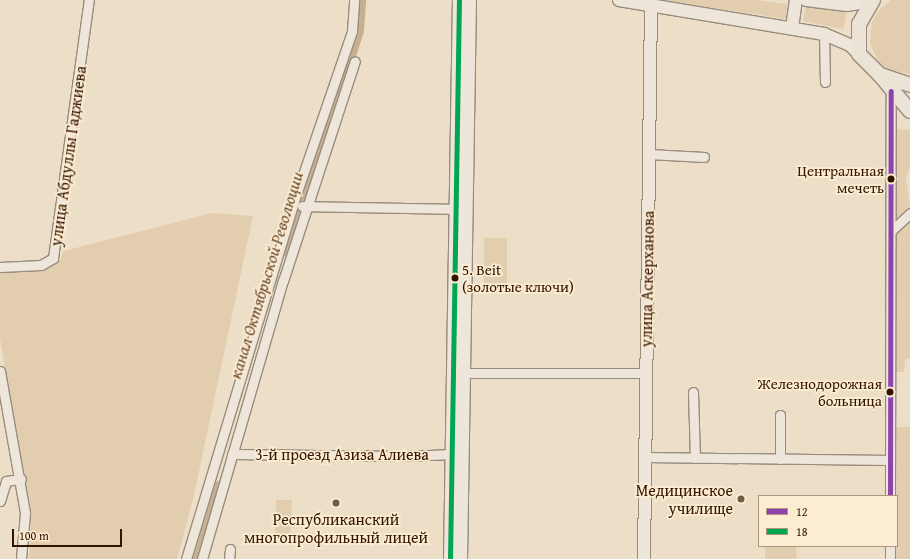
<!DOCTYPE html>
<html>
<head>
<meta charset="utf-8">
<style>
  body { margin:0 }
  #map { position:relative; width:910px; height:559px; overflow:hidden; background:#ecdec7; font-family:"Gentium Book Plus",serif }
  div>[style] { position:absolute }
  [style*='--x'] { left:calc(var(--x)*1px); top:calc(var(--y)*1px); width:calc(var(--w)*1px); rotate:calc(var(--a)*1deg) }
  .green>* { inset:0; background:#e2cdae }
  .canal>* { height:8px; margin:-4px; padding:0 4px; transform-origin:4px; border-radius:4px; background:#c7b090 }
  .roads { filter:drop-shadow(1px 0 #988c7d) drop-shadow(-1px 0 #988c7d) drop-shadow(0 1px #988c7d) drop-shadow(0 -1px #988c7d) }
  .minor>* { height:9px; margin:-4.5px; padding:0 4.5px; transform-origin:4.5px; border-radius:4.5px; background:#eee6db }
  .secondary>* { height:12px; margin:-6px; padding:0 6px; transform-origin:6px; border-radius:6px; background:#eee6db }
  .primary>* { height:14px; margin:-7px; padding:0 7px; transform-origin:7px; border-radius:7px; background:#ebe3d5 }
  .bus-1>* { height:5px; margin:-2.5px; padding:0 2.5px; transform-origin:2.5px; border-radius:2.5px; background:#8e44ad }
  .bus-2>* { height:5px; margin:-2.5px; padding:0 2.5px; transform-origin:2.5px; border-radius:2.5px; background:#00a651 }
  .dots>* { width:11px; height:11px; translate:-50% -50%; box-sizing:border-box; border:2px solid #fcecd1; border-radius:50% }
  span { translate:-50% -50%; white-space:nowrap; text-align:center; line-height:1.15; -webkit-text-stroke:3.5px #fcecd1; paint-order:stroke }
  .bus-label { font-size:15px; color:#331400 }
  .right { translate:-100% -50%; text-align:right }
  .left { translate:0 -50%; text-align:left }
  .street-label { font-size:16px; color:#331400 }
  .poi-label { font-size:16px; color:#331400 }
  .water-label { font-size:17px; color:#684a30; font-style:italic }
  .legend { position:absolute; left:758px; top:495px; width:140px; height:52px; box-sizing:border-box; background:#fcecd1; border:1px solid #ac967d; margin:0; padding:5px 7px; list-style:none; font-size:12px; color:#331400 }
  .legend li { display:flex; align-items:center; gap:8px; height:20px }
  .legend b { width:20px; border:1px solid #ac967d }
  .scale { position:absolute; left:12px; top:529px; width:110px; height:18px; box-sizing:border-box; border:2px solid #331400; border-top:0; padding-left:5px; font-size:12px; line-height:14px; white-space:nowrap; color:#331400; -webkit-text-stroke:3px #fcecd1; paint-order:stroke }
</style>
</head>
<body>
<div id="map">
  <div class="green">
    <i style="clip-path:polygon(663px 0,757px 0,787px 4px,786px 19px)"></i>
    <i style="clip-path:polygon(891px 0,910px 0,910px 74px,886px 70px,878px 62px,870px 43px,872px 22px,878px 11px)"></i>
    <i style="clip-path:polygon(806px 6px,847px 11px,843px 29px,803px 21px)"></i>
    <i style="clip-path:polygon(894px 129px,910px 130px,910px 167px,906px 178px,910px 206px,895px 220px)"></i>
    <i style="clip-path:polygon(212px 213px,253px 216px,194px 495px,177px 559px,29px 559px,31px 511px,0 339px,0 269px,38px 270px,58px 263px,64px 251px)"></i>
    <i style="clip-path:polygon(910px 218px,910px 358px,905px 360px,904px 372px,895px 372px,895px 232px)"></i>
    <i style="clip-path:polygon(484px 238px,507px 238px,507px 285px,484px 285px)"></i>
    <i style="clip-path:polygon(894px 427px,910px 427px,910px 559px,895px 559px,897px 496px,894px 496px)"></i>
    <i style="clip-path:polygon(276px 500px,292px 500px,290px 543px,275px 542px)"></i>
    <i style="clip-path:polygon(765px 546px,796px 546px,797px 559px,765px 559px)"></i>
  </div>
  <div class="canal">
    <i style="--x:288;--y:254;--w:234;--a:-72.1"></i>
    <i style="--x:360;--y:31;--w:31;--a:-86"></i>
    <i style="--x:197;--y:559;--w:77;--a:-73.4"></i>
  </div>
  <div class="roads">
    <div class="minor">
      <i style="--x:824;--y:34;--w:48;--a:88.8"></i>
      <i style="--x:649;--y:154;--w:55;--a:3.1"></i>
      <i style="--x:302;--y:206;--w:155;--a:1.1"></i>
      <i style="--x:891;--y:231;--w:26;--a:-43"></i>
      <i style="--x:0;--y:267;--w:41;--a:-2.8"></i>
      <i style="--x:41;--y:265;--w:14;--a:-30"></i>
      <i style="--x:53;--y:258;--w:260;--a:-82.1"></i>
      <i style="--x:0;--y:371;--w:144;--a:80"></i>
      <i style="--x:25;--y:513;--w:46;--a:95"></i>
      <i style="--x:458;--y:373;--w:188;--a:0"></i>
      <i style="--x:693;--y:392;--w:66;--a:88.3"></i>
      <i style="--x:780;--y:415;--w:44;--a:90"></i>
      <i style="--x:232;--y:454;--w:172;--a:0.7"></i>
      <i style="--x:404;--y:456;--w:49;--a:-2.3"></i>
      <i style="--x:645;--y:457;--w:245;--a:0.7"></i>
      <i style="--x:890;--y:496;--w:405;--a:-89.9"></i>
      <i style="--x:0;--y:501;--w:21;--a:-73"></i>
      <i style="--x:6;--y:481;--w:15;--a:-8"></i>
      <i style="--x:186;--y:559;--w:383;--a:-73.2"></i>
      <i style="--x:297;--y:192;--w:170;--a:-71.1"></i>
      <i style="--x:352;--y:31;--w:31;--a:-86"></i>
      <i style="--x:202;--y:559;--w:290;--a:-73.8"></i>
      <i style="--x:283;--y:281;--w:231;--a:-71.9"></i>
      <i style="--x:229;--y:559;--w:10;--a:-84"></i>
      <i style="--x:890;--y:559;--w:13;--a:-90"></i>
    </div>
    <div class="secondary">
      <i style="--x:619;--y:0;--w:208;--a:9.4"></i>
      <i style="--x:824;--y:34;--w:28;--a:23"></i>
      <i style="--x:850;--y:45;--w:13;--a:45"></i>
      <i style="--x:806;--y:0;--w:41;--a:7"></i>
      <i style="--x:847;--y:5;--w:25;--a:-9"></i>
      <i style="--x:792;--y:28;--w:28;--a:-82"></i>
      <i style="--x:450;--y:559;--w:559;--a:-89.08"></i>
      <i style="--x:461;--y:559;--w:559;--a:-89.08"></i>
      <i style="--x:644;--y:559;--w:559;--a:-89.28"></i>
    </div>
    <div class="primary">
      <i style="--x:873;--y:0;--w:28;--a:120"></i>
      <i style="--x:859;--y:24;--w:30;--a:90"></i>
      <i style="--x:859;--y:54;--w:30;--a:45"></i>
      <i style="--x:880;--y:75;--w:32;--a:18"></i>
      <i style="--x:880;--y:75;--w:47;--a:50.2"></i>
    </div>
  </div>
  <div class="bus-1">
    <i style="--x:890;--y:496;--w:405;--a:-89.9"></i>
  </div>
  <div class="bus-2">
    <i style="--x:450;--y:559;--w:559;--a:-89.08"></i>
  </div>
  <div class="dots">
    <i style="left:891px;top:179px;background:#331400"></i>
    <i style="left:455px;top:278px;background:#331400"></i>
    <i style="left:890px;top:392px;background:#331400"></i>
    <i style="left:741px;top:499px;background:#745b46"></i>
    <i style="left:336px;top:503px;background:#745b46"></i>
  </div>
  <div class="bus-label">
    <span class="right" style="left:884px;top:179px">Центральная<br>мечеть</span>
    <span class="left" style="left:462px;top:278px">5. Beit<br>(золотые ключи)</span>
    <span class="right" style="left:882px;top:392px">Железнодорожная<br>больница</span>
  </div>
  <div class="street-label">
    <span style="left:68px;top:156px;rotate:-82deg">улица Абдуллы Гаджиева</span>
    <span style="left:647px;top:279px;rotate:-89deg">улица Аскерханова</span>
    <span style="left:342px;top:454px">3-й проезд Азиза Алиева</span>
  </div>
  <div class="poi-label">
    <span class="right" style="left:733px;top:499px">Медицинское<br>училище</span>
    <span style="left:336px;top:528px">Республиканский<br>многопрофильный лицей</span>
  </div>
  <div class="water-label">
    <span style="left:266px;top:275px;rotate:-73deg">канал Октябрьской Революции</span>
  </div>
  <ul class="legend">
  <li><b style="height:5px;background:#8e44ad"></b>12</li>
  <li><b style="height:5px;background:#00a651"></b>18</li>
  </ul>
  <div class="scale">100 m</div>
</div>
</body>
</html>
